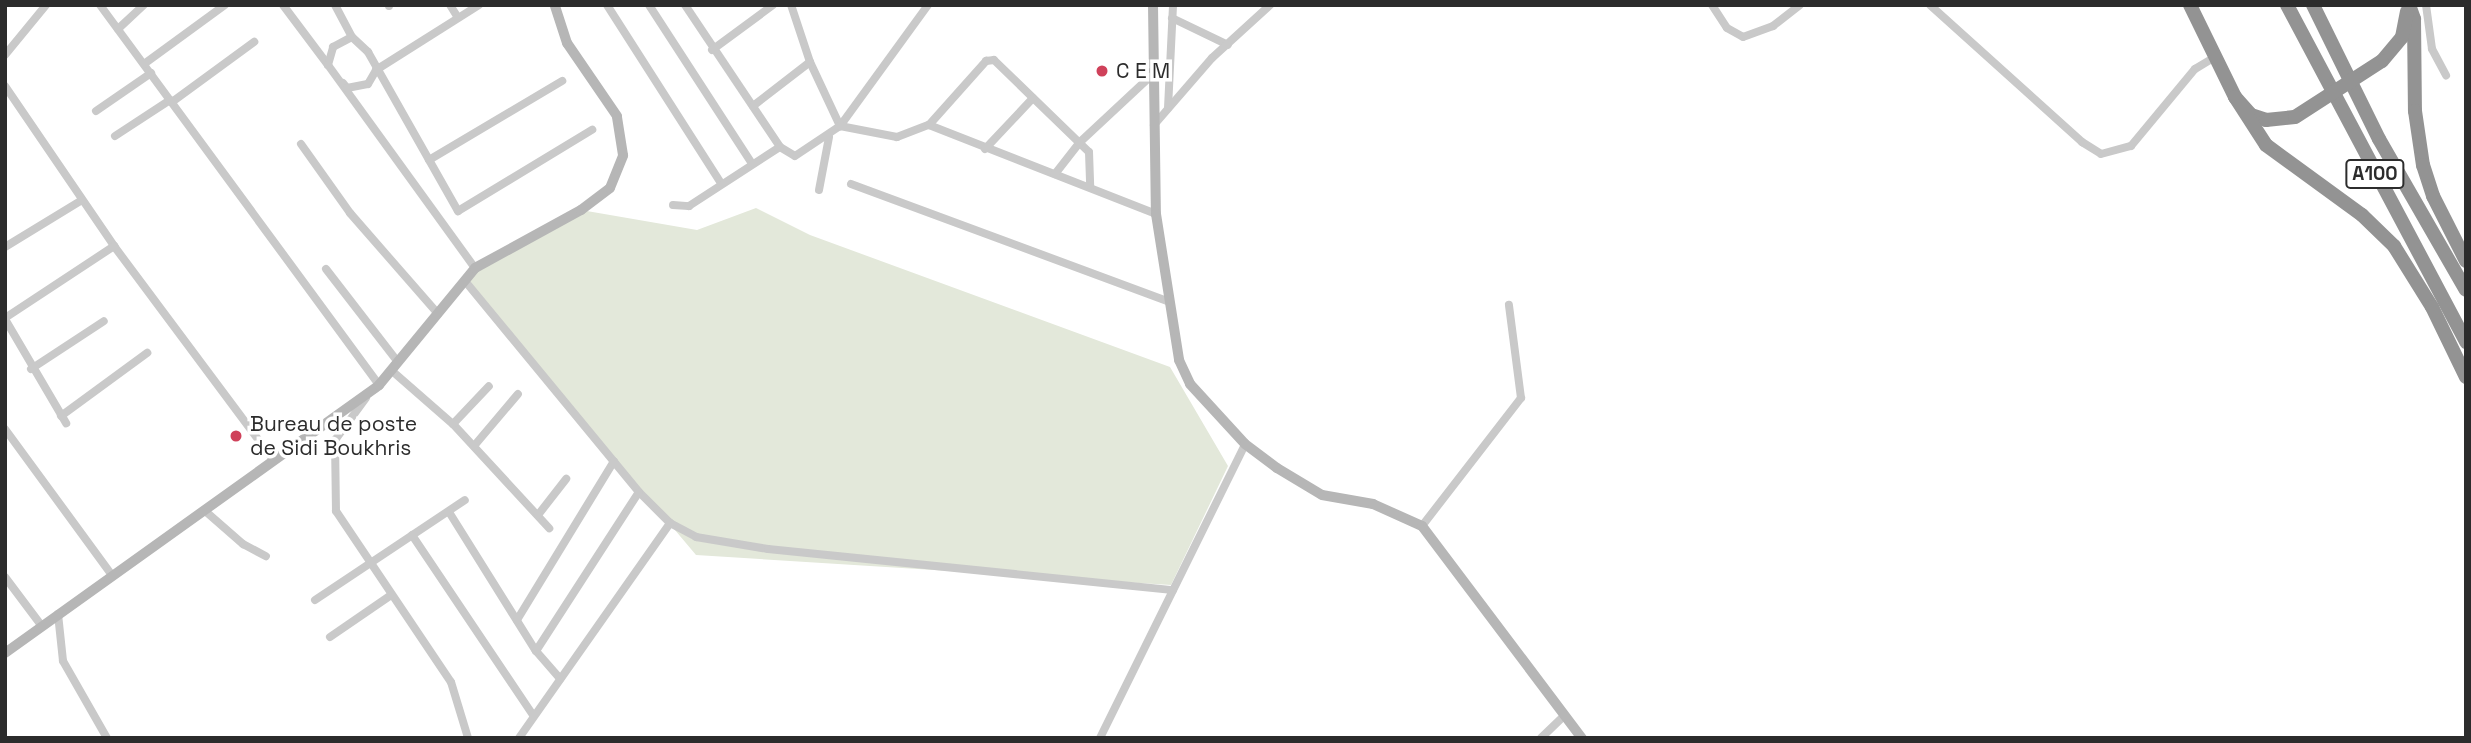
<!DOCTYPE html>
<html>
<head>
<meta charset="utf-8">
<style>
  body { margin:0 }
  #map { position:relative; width:2471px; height:743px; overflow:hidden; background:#fff; font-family:"Space Grotesk",sans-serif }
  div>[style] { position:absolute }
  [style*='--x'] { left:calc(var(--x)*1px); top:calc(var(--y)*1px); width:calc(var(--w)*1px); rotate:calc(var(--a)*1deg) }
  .green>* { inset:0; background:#e3e8da }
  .minor>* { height:8px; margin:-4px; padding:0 4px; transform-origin:4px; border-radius:4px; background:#c9c9c9 }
  .secondary>* { height:10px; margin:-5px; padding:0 5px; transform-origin:5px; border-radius:5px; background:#b6b6b6 }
  .motorway>* { height:14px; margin:-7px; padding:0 7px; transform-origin:7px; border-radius:7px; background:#939393 }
  .motorway-bridge>* { height:14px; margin:-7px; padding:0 7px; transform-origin:7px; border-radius:7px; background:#939393 }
  .dots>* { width:19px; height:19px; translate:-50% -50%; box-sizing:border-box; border:4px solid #fff; border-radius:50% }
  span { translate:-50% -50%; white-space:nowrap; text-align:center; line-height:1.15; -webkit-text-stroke:7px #fff; paint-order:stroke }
  .shield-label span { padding:2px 5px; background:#fff; border:2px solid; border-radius:5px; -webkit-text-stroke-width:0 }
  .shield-label { font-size:19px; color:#2c2c2c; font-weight:700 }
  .poi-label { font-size:21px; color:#2c2c2c }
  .left { translate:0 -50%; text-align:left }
  .frame { position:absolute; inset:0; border:7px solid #2c2c2c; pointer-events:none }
</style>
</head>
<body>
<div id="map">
  <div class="green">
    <i style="clip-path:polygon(756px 208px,810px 235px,1170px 367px,1228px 466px,1171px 585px,696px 555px,465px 281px,475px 268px,581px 210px,697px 230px)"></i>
  </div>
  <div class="minor">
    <i style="--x:100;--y:5;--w:471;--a:53.7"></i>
    <i style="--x:379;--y:385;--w:6;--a:135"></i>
    <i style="--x:283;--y:5;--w:75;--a:53.1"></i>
    <i style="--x:328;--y:65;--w:19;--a:-74"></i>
    <i style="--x:333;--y:47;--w:21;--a:-28"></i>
    <i style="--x:335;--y:5;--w:36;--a:62"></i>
    <i style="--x:352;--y:37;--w:22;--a:43"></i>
    <i style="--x:368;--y:52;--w:183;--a:60.5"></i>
    <i style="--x:458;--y:211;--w:157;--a:-31.2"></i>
    <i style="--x:389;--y:5;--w:1;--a:90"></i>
    <i style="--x:450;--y:5;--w:15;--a:58"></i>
    <i style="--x:607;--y:5;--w:210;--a:57.4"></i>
    <i style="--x:649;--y:5;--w:187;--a:57"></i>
    <i style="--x:685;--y:5;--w:171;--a:56.2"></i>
    <i style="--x:780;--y:147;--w:17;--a:31"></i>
    <i style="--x:795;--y:156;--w:54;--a:-33.7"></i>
    <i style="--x:840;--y:126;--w:71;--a:-115.1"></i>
    <i style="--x:810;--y:62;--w:60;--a:-108.4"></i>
    <i style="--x:928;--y:5;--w:150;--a:126"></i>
    <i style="--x:840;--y:126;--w:58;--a:10.9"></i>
    <i style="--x:897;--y:137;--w:34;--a:-21"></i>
    <i style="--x:929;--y:125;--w:244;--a:21.4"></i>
    <i style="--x:1712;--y:5;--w:27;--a:57"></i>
    <i style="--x:1727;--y:28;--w:18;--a:29"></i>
    <i style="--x:1743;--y:37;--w:32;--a:-20"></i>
    <i style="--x:1773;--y:26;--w:34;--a:-38"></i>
    <i style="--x:1930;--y:5;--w:205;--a:42"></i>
    <i style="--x:2082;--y:142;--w:22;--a:32"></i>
    <i style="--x:2101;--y:154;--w:31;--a:-15"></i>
    <i style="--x:2131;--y:146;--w:100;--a:-50.3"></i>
    <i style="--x:2195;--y:69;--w:23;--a:-31"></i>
    <i style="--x:2426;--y:5;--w:44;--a:82.2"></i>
    <i style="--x:2432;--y:49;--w:30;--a:62"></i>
    <i style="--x:1172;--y:18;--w:62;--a:25.7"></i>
    <i style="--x:118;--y:29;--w:35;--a:-43"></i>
    <i style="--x:712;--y:50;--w:76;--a:-36.4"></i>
    <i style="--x:5;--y:55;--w:65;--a:-50.6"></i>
    <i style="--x:144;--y:64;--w:100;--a:-36.1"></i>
    <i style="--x:328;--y:65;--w:251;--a:54.1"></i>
    <i style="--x:343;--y:83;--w:6;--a:51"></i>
    <i style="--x:347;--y:88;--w:21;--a:-11"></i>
    <i style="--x:368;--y:84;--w:16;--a:-60"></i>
    <i style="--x:376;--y:70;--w:122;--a:-32.3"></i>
    <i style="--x:5;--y:86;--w:194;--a:55.7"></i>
    <i style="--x:114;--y:246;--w:268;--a:53.3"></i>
    <i style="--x:172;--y:102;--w:102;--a:-36.2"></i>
    <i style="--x:753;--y:106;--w:72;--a:-37.7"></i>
    <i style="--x:1168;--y:108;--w:103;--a:-87.2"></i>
    <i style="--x:96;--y:111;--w:67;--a:-34.6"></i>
    <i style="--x:929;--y:125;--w:86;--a:-48.3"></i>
    <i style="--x:986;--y:61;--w:8;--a:-7"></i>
    <i style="--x:994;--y:60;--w:132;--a:44.1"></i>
    <i style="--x:1089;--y:152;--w:34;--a:88"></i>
    <i style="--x:1154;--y:125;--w:89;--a:-49.1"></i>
    <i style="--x:1212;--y:58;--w:79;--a:-42.4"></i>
    <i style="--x:115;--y:136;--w:66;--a:-33.2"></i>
    <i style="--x:301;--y:144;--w:85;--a:54.6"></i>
    <i style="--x:350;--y:213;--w:134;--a:48.9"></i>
    <i style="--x:985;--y:149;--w:70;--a:-46.7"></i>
    <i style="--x:429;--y:160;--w:155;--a:-30.7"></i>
    <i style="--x:1055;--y:174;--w:39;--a:-52"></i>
    <i style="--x:1079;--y:143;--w:103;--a:-43"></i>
    <i style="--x:851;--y:184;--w:337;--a:20.3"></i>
    <i style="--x:819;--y:190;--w:54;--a:-79.3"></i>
    <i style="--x:673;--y:205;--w:16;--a:4"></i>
    <i style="--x:689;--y:206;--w:108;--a:-33"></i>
    <i style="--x:5;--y:247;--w:90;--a:-31.4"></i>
    <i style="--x:326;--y:269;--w:118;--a:52.3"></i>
    <i style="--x:465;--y:281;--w:273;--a:50.5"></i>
    <i style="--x:639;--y:492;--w:44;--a:45"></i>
    <i style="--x:670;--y:523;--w:30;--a:28"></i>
    <i style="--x:696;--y:537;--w:73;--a:9.5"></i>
    <i style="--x:768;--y:549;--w:407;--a:5.8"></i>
    <i style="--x:5;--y:318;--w:131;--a:-33.4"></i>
    <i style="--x:5;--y:319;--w:121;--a:59.6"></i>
    <i style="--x:31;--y:369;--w:87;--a:-33.3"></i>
    <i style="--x:391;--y:370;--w:82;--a:41.1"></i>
    <i style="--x:453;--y:424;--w:142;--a:47.3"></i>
    <i style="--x:366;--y:398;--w:52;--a:126.4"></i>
    <i style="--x:335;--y:440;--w:71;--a:89.2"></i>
    <i style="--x:336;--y:511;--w:206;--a:56.1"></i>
    <i style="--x:451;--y:682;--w:59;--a:73.1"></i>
    <i style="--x:61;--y:416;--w:107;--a:-36.2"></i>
    <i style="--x:453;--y:424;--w:52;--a:-46.5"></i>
    <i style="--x:5;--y:429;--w:181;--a:53.8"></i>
    <i style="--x:474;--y:446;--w:68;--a:-49.8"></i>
    <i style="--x:204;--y:510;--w:52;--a:41.1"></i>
    <i style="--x:243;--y:544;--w:26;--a:28"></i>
    <i style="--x:449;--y:512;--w:164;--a:58"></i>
    <i style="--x:536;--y:651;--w:37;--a:49"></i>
    <i style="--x:538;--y:515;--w:46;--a:-52.1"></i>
    <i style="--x:1422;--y:526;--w:162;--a:-52.3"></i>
    <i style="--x:1521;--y:398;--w:94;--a:-97.4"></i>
    <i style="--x:412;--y:535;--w:217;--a:56.1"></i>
    <i style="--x:5;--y:577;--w:60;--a:53.1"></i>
    <i style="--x:315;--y:600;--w:180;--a:-33.7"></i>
    <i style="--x:58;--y:614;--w:47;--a:83.9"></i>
    <i style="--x:63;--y:661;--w:89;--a:60.3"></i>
    <i style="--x:517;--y:620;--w:186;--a:-58.6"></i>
    <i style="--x:330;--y:637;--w:74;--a:-34.5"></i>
    <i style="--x:536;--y:651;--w:189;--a:-57.1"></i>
    <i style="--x:519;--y:738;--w:263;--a:-54.9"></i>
    <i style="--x:1100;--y:738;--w:328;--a:-63.7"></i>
    <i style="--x:1541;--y:738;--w:33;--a:-44"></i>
  </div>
  <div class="secondary">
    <i style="--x:1153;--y:5;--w:209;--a:89.2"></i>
    <i style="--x:1156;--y:214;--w:148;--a:81"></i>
    <i style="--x:1179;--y:360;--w:26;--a:65"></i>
    <i style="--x:1190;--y:384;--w:81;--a:47.5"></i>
    <i style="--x:1245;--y:444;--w:40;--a:37"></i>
    <i style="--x:1277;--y:468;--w:52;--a:31"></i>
    <i style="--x:1322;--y:495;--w:52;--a:10"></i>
    <i style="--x:1373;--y:504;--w:54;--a:24.2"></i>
    <i style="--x:1422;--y:526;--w:266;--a:53"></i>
    <i style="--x:5;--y:653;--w:460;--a:-35.6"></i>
    <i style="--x:379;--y:385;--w:151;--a:-50.6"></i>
    <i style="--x:475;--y:268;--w:121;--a:-28.7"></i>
    <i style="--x:581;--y:210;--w:36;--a:-37"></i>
    <i style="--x:610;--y:188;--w:35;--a:-68"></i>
    <i style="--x:623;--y:155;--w:39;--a:-99"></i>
    <i style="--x:617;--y:116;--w:88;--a:-124.4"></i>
    <i style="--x:567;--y:43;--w:40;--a:-108"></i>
  </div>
  <div class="motorway">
    <i style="--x:2190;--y:5;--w:102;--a:63.9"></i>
    <i style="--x:2235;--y:97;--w:24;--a:48"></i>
    <i style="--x:2251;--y:115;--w:16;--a:18"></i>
    <i style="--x:2266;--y:120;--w:29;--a:-6"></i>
    <i style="--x:2287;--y:5;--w:382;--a:62"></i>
    <i style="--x:2313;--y:5;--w:149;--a:63.8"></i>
    <i style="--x:2379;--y:139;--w:174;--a:60.1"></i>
    <i style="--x:2409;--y:5;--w:15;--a:70"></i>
    <i style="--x:2414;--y:19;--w:92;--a:89.4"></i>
    <i style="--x:2415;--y:111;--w:55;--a:81.6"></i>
    <i style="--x:2423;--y:165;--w:33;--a:72"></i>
    <i style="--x:2433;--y:196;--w:73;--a:63.1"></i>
    <i style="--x:2382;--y:61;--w:31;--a:-50"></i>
    <i style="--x:2402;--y:37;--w:26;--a:-79"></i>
    <i style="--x:2235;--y:97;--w:57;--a:57.1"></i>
    <i style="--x:2266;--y:145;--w:119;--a:36.1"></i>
    <i style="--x:2362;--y:215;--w:45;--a:44.1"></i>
    <i style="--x:2394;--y:246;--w:72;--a:58.1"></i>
    <i style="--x:2432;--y:307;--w:78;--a:64.1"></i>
  </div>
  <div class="motorway-bridge">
    <i style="--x:2295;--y:117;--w:103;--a:-32.8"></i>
  </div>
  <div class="dots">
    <i style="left:1102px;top:71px;background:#cf415a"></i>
    <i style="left:236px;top:436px;background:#cf415a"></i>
  </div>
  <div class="shield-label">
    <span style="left:2375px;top:174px">A100</span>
  </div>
  <div class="poi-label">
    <span class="left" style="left:1116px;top:71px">C E M</span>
    <span class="left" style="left:250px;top:436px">Bureau de poste<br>de Sidi Boukhris</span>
  </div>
  <div class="frame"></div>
</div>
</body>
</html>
